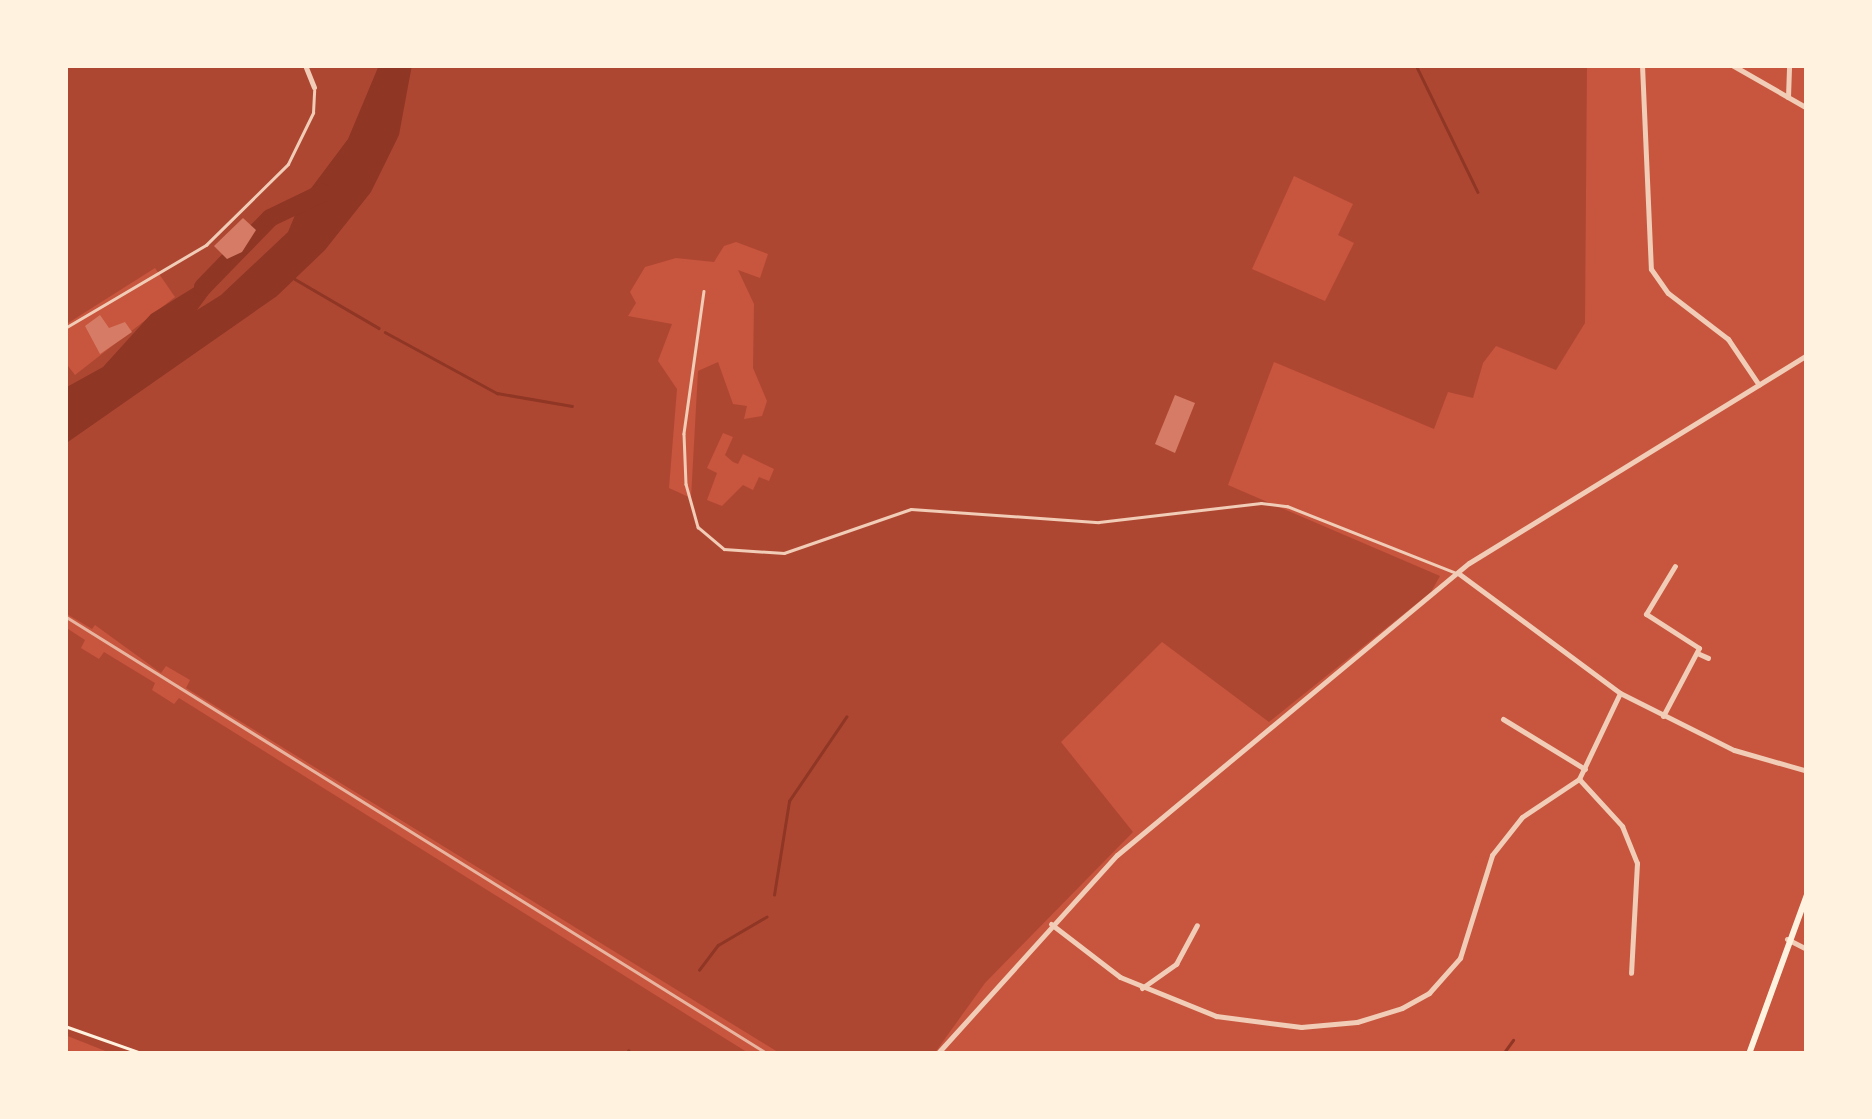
<!DOCTYPE html>
<html>
<head>
<meta charset="utf-8">
<style>
  body { margin:0 }
  #map { position:relative; width:1872px; height:1119px; overflow:hidden; background:#c8553d; font-family:"Public Sans",sans-serif }
  div>[style] { position:absolute }
  [style*='--x'] { left:calc(var(--x)*1px); top:calc(var(--y)*1px); width:calc(var(--w)*1px); rotate:calc(var(--a)*1deg) }
  .green>* { inset:0; background:#ae4732 }
  .water>* { inset:0; background:#8f3625 }
  .stream>* { height:2.5px; margin:-1.25px; padding:0 1.25px; transform-origin:1.25px; border-radius:1.25px; background:#8f3625 }
  .river>* { height:18px; margin:-9px; padding:0 9px; transform-origin:9px; border-radius:9px; background:#8f3625 }
  .building>* { inset:0; background:#d67c66 }
  .path>* { height:2.5px; margin:-1.25px; padding:0 1.25px; transform-origin:1.25px; border-radius:1.25px; background:#fff3e0 }
  .service>* { height:2.5px; margin:-1.25px; padding:0 1.25px; transform-origin:1.25px; border-radius:1.25px; background:#f1ccb7 }
  .minor>* { height:5px; margin:-2.5px; padding:0 2.5px; transform-origin:2.5px; border-radius:2.5px; background:#f1ccb7 }
  .secondary>* { height:6px; margin:-3px; padding:0 3px; transform-origin:3px; border-radius:3px; background:#fff3e0 }
  .rail>* { height:2.5px; margin:-1.25px; padding:0 1.25px; transform-origin:1.25px; border-radius:1.25px; background:#e9b49f }
  span { translate:-50% -50%; white-space:nowrap; text-align:center; line-height:1.15; -webkit-text-stroke:9px #fff3e0; paint-order:stroke }
  .frame { position:absolute; inset:0; border:68px solid #fff3e0; pointer-events:none }
</style>
</head>
<body>
<div id="map">
  <div class="green">
    <i style="clip-path:polygon(evenodd,65px 65px,1587px 65px,1585px 323px,1556px 370px,1496px 346px,1483px 363px,1473px 398px,1448px 392px,1434px 429px,1274px 362px,1228px 485px,1440px 576px,1431px 592px,1269px 722px,1162px 642px,1061px 742px,1133px 832px,985px 983px,934px 1054px,781px 1054px,186px 688px,190px 680px,166px 666px,161px 673px,95px 625px,92px 629px,65px 613px,65px 362px,75px 375px,175px 297px,155px 268px,65px 325px,65px 65px,1294px 176px,1353px 204px,1338px 235px,1354px 243px,1325px 301px,1252px 269px,1294px 176px,65px 65px,736px 242px,768px 254px,760px 278px,738px 270px,754px 304px,753px 368px,767px 401px,762px 416px,744px 419px,747px 406px,733px 404px,718px 362px,698px 371px,691px 498px,669px 488px,677px 389px,658px 361px,672px 324px,628px 316px,636px 303px,630px 292px,645px 267px,676px 258px,714px 262px,724px 246px,736px 242px,65px 65px,723px 433px,733px 437px,725px 455px,733px 462px,738px 464px,743px 454px,774px 469px,769px 481px,759px 477px,753px 490px,743px 485px,722px 506px,707px 500px,717px 473px,707px 468px,723px 433px)"></i>
    <i style="clip-path:polygon(65px 627px,85px 640px,81px 648px,99px 659px,104px 652px,155px 683px,152px 690px,174px 704px,179px 698px,750px 1054px,113px 1054px,65px 1035px)"></i>
  </div>
  <div class="water">
    <i style="clip-path:polygon(379px 65px,412px 65px,399px 135px,371px 192px,325px 250px,277px 296px,65px 444px,65px 388px,103px 367px,151px 314px,217px 273px,222px 276px,197px 310px,221px 295px,288px 232px,300px 203px,348px 139px)"></i>
  </div>
  <div class="stream">
    <i style="--x:1416;--y:65;--w:141;--a:64"></i>
    <i style="--x:295;--y:279;--w:97;--a:30.3"></i>
    <i style="--x:385;--y:332;--w:128;--a:28.6"></i>
    <i style="--x:497;--y:393;--w:76;--a:9.8"></i>
    <i style="--x:774;--y:895;--w:95;--a:-80.9"></i>
    <i style="--x:789;--y:801;--w:102;--a:-55.8"></i>
    <i style="--x:699;--y:970;--w:31;--a:-53"></i>
    <i style="--x:718;--y:945;--w:56;--a:-30.3"></i>
    <i style="--x:626;--y:1054;--w:4;--a:-56"></i>
    <i style="--x:1503;--y:1054;--w:17;--a:-54"></i>
  </div>
  <div class="river">
    <i style="--x:203;--y:287;--w:96;--a:-45.8"></i>
    <i style="--x:270;--y:218;--w:58;--a:-25.7"></i>
  </div>
  <div class="building">
    <i style="clip-path:polygon(243px 218px,256px 230px,242px 252px,227px 259px,214px 246px)"></i>
    <i style="clip-path:polygon(100px 315px,109px 328px,125px 322px,132px 332px,100px 354px,85px 326px)"></i>
    <i style="clip-path:polygon(1175px 395px,1195px 403px,1175px 453px,1155px 444px)"></i>
  </div>
  <div class="path">
    <i style="--x:65;--y:1026;--w:84;--a:19.5"></i>
  </div>
  <div class="service">
    <i style="--x:704;--y:291;--w:144;--a:98"></i>
    <i style="--x:684;--y:434;--w:50;--a:87.7"></i>
    <i style="--x:686;--y:484;--w:45;--a:74.4"></i>
    <i style="--x:698;--y:527;--w:34;--a:40"></i>
    <i style="--x:724;--y:549;--w:60;--a:3.8"></i>
    <i style="--x:784;--y:553;--w:134;--a:-19.1"></i>
    <i style="--x:911;--y:509;--w:188;--a:4"></i>
    <i style="--x:1099;--y:522;--w:163;--a:-6.7"></i>
    <i style="--x:1261;--y:503;--w:26;--a:7"></i>
    <i style="--x:1287;--y:506;--w:180;--a:21.6"></i>
    <i style="--x:65;--y:328;--w:164;--a:-30.5"></i>
    <i style="--x:206;--y:245;--w:115;--a:-44.6"></i>
    <i style="--x:288;--y:164;--w:57;--a:-63.9"></i>
    <i style="--x:313;--y:113;--w:22;--a:-87"></i>
  </div>
  <div class="minor">
    <i style="--x:305;--y:65;--w:24;--a:68"></i>
    <i style="--x:1642;--y:65;--w:204;--a:87.5"></i>
    <i style="--x:1651;--y:269;--w:29;--a:55"></i>
    <i style="--x:1668;--y:293;--w:76;--a:37.5"></i>
    <i style="--x:1728;--y:339;--w:55;--a:56"></i>
    <i style="--x:1732;--y:65;--w:86;--a:29.8"></i>
    <i style="--x:1788;--y:97;--w:32;--a:-88"></i>
    <i style="--x:1458;--y:573;--w:202;--a:36.5"></i>
    <i style="--x:1620;--y:693;--w:127;--a:26.6"></i>
    <i style="--x:1734;--y:750;--w:76;--a:16"></i>
    <i style="--x:1697;--y:653;--w:12;--a:24"></i>
    <i style="--x:1663;--y:716;--w:77;--a:-62.1"></i>
    <i style="--x:1699;--y:648;--w:63;--a:-147.3"></i>
    <i style="--x:1646;--y:614;--w:56;--a:-58.9"></i>
    <i style="--x:1503;--y:719;--w:96;--a:31.4"></i>
    <i style="--x:1579;--y:779;--w:64;--a:47.5"></i>
    <i style="--x:1622;--y:826;--w:40;--a:68"></i>
    <i style="--x:1637;--y:863;--w:110;--a:93.1"></i>
    <i style="--x:1051;--y:924;--w:87;--a:37.5"></i>
    <i style="--x:1120;--y:977;--w:104;--a:22.1"></i>
    <i style="--x:1216;--y:1016;--w:86;--a:7.4"></i>
    <i style="--x:1301;--y:1027;--w:56;--a:-5.1"></i>
    <i style="--x:1357;--y:1022;--w:47;--a:-17.3"></i>
    <i style="--x:1402;--y:1008;--w:31;--a:-29"></i>
    <i style="--x:1429;--y:993;--w:47;--a:-48.5"></i>
    <i style="--x:1460;--y:958;--w:108;--a:-72.7"></i>
    <i style="--x:1492;--y:855;--w:48;--a:-51.7"></i>
    <i style="--x:1522;--y:817;--w:69;--a:-33.7"></i>
    <i style="--x:1579;--y:779;--w:95;--a:-64.5"></i>
    <i style="--x:1787;--y:939;--w:22;--a:27"></i>
    <i style="--x:1142;--y:988;--w:42;--a:-35.2"></i>
    <i style="--x:1176;--y:964;--w:44;--a:-61.7"></i>
    <i style="--x:937;--y:1054;--w:268;--a:-47.9"></i>
    <i style="--x:1117;--y:855;--w:457;--a:-39.7"></i>
    <i style="--x:1469;--y:563;--w:397;--a:-31.6"></i>
  </div>
  <div class="secondary">
    <i style="--x:1749;--y:1054;--w:169;--a:-70"></i>
  </div>
  <div class="rail">
    <i style="--x:65;--y:616;--w:828;--a:31.92"></i>
  </div>
  <div class="frame"></div>
</div>
</body>
</html>
